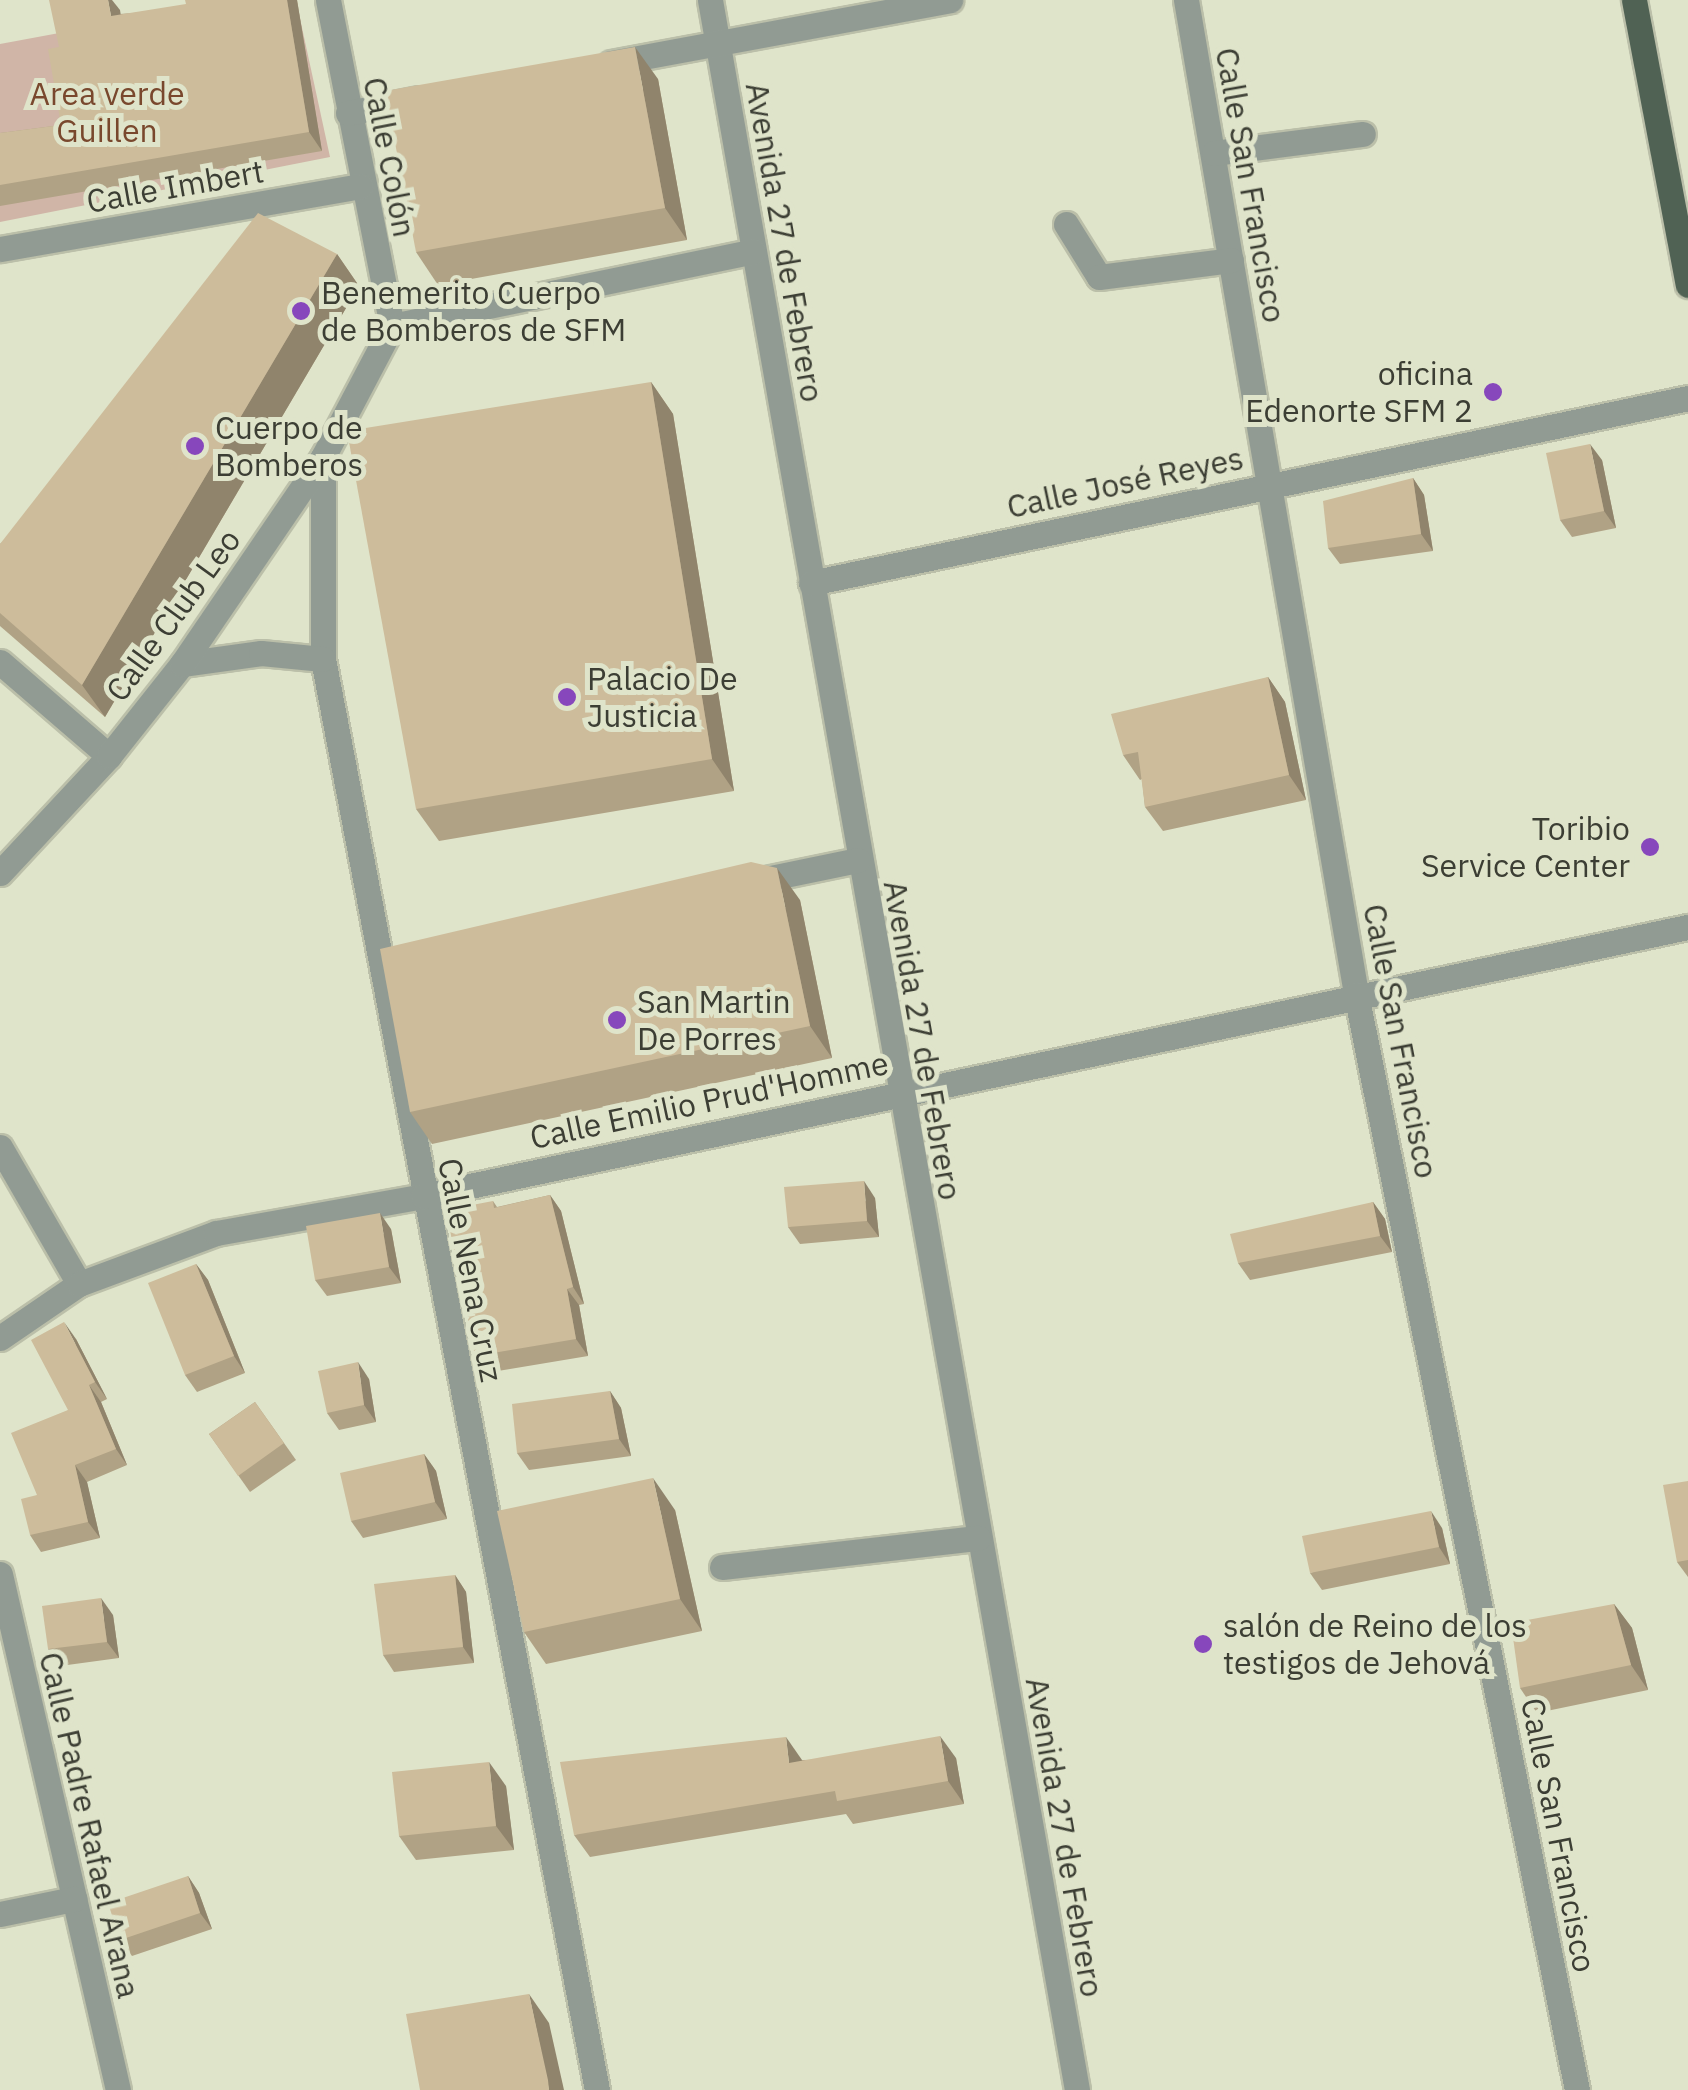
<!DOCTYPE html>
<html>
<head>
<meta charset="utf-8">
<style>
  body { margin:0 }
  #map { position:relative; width:1688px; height:2090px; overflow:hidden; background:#dfe4ca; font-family:"IBM Plex Sans",sans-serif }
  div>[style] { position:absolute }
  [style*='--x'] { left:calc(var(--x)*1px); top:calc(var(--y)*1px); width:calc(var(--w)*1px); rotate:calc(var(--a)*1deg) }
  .green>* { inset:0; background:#d0b5a7 }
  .roads { filter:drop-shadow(2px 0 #bbbfa9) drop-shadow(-2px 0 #bbbfa9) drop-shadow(0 2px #bbbfa9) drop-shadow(0 -2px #bbbfa9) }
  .minor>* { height:25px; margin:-12.5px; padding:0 12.5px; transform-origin:12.5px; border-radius:12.5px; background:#919b93 }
  .major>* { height:25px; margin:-12.5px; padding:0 12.5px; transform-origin:12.5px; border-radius:12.5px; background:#506254 }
  .wall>* { inset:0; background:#b0a285 }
  .shaded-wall>* { inset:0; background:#90846c }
  .building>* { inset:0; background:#cdbc9b }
  .dots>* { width:28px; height:28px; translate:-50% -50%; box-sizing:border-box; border:5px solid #dfe4ca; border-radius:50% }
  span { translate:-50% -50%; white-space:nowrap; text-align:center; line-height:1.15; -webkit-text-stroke:10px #dfe4ca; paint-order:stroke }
  .park-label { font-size:32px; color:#79482d }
  .street-label { font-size:32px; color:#3c3e34 }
  .poi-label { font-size:32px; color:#3c3e34 }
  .left { translate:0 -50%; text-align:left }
  .right { translate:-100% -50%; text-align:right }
</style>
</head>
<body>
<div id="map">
  <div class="green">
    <i style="clip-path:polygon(237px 0,296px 0,330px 157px,0 222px,0 44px)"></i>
  </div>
  <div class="roads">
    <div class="minor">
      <i style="--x:328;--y:0;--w:332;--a:78.9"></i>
      <i style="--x:710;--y:0;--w:2122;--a:80.04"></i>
      <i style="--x:1186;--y:0;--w:1008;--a:80.29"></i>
      <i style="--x:1356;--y:994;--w:1118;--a:78.6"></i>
      <i style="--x:611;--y:63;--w:345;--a:-10.5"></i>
      <i style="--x:348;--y:113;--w:72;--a:-11.2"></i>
      <i style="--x:1214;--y:153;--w:150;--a:-7.3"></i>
      <i style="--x:1066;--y:224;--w:62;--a:58.1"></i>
      <i style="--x:1099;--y:277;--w:133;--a:-7.3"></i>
      <i style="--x:0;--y:249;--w:366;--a:-9.9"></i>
      <i style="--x:392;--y:326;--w:369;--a:-11.7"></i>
      <i style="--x:323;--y:457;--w:202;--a:90"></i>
      <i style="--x:323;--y:659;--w:1457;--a:79.16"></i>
      <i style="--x:811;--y:583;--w:896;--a:-11.91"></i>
      <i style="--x:0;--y:662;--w:144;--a:40.8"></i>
      <i style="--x:182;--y:664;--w:80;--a:-7.9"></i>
      <i style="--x:261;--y:653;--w:62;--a:5.5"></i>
      <i style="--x:0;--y:873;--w:160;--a:-47"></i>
      <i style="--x:109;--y:756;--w:117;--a:-51.6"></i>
      <i style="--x:182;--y:664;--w:250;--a:-55.7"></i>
      <i style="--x:323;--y:457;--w:148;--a:-62.2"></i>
      <i style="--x:751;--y:882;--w:109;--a:-11.6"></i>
      <i style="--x:0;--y:1147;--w:158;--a:60"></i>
      <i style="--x:0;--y:1338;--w:96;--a:-34.4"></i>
      <i style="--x:79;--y:1284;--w:146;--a:-20.4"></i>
      <i style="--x:216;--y:1233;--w:210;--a:-10.1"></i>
      <i style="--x:423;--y:1196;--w:1293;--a:-12.01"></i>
      <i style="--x:722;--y:1567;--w:258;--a:-6.5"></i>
      <i style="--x:0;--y:1574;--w:529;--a:77.12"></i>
      <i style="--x:0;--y:1914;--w:76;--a:-11.5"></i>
    </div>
    <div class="major">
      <i style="--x:1634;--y:0;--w:290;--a:79.3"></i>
    </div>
  </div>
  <div class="wall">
    <i style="clip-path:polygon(297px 0,322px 151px,0 206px,0 133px,61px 125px,59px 47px,120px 10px,120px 14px)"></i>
    <i style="clip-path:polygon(658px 79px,687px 240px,438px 285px,416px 252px)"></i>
    <i style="clip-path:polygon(337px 254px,359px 286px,105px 717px,0 626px,0 544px)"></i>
    <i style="clip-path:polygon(651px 382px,673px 414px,734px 791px,439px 841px,416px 809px)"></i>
    <i style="clip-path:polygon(1602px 460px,1616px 528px,1572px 537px,1560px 520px)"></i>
    <i style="clip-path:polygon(1413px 478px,1424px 495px,1433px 551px,1340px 564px,1328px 548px)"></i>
    <i style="clip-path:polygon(1268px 677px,1285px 702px,1306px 800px,1163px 831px,1145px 807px,1142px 779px,1140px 780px,1123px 755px)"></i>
    <i style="clip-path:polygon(800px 900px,832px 1058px,432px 1144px,410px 1112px)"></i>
    <i style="clip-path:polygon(550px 1195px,561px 1211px,584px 1304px,579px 1305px,588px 1356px,486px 1373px,475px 1356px,493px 1201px,497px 1207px)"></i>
    <i style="clip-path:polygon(875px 1198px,879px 1237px,800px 1244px,788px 1227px)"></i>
    <i style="clip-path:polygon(1373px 1202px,1385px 1219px,1392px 1252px,1250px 1280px,1238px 1263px)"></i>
    <i style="clip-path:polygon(391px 1229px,401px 1283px,327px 1296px,315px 1280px)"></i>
    <i style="clip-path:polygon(196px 1264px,208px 1280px,245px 1373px,197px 1392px,185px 1375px)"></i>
    <i style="clip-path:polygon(76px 1339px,107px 1399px,101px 1402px,127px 1465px,87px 1482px,100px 1538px,41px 1552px,30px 1535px,37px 1495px,68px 1410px)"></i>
    <i style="clip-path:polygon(369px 1379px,376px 1422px,339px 1430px,327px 1413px)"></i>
    <i style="clip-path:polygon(610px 1391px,621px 1408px,631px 1456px,529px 1470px,517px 1453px)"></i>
    <i style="clip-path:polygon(255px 1402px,296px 1460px,250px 1492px,209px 1434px)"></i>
    <i style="clip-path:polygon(424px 1454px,436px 1471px,447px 1519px,363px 1538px,351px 1521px)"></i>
    <i style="clip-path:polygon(1688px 1481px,1688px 1577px,1677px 1562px)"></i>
    <i style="clip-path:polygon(675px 1510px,702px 1631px,546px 1664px,524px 1632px)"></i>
    <i style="clip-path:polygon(1442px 1528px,1450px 1564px,1322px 1590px,1310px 1573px)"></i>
    <i style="clip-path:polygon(455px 1575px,466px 1592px,474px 1663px,394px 1672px,383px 1655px)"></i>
    <i style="clip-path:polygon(1614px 1604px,1632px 1628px,1648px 1690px,1537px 1713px,1520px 1688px)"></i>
    <i style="clip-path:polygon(113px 1615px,119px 1658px,60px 1666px,48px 1649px)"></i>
    <i style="clip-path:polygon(956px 1758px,964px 1804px,853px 1824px,846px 1814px,590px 1857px,574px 1835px,802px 1760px)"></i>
    <i style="clip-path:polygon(506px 1786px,514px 1850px,416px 1860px,399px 1836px)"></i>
    <i style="clip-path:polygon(188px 1876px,199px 1893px,212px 1929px,132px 1956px,120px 1940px)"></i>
  </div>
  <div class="shaded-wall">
    <i style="clip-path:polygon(108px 0,112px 0,120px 10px,124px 34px,111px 16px)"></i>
    <i style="clip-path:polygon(287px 0,297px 0,322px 151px,309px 132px)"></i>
    <i style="clip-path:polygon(635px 47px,658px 79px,687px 240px,665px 208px)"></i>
    <i style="clip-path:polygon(337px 254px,359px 286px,105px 717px,82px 685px)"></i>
    <i style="clip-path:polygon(651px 382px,673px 414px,734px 791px,712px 759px)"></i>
    <i style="clip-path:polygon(1590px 444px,1602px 460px,1616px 528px,1604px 511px)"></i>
    <i style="clip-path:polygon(1413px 478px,1424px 495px,1433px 551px,1421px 534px)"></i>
    <i style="clip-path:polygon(1268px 677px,1285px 702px,1306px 800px,1289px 775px)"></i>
    <i style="clip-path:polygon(777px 868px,800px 900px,832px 1058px,810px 1026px)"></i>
    <i style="clip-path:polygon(864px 1181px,875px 1198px,879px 1237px,867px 1221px)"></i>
    <i style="clip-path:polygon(550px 1195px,561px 1211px,584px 1304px,573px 1287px)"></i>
    <i style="clip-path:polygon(1373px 1202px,1385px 1219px,1392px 1252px,1380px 1236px)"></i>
    <i style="clip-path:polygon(380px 1213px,391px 1229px,401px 1283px,389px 1267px)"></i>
    <i style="clip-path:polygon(196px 1264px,208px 1280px,245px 1373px,234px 1356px)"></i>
    <i style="clip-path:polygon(567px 1289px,579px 1305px,588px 1356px,576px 1339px)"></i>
    <i style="clip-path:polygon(64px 1322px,76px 1339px,107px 1399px,95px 1382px)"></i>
    <i style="clip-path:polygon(358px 1362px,369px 1379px,376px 1422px,364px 1405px)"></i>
    <i style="clip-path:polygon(89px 1385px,101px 1402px,127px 1465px,116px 1449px)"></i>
    <i style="clip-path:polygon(610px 1391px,621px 1408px,631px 1456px,619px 1439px)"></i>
    <i style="clip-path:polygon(424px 1454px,436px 1471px,447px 1519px,435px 1502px)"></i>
    <i style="clip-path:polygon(75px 1465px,87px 1482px,100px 1538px,88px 1522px)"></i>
    <i style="clip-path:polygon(653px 1478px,675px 1510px,702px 1631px,680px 1599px)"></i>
    <i style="clip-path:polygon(1431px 1511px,1442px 1528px,1450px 1564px,1439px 1547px)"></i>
    <i style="clip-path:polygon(455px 1575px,466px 1592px,474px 1663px,463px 1647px)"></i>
    <i style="clip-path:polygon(101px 1598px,113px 1615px,119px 1658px,107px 1642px)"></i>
    <i style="clip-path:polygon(1614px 1604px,1632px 1628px,1648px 1690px,1631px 1665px)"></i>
    <i style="clip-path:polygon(940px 1736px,956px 1758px,964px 1804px,948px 1781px)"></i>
    <i style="clip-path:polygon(786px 1737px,802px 1760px,805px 1786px,789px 1763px)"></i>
    <i style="clip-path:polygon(489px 1762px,506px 1786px,514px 1850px,496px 1826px)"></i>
    <i style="clip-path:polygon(188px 1876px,199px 1893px,212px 1929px,200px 1913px)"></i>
    <i style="clip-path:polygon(529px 1994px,549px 2023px,564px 2090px,549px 2090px)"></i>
  </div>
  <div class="building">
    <i style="clip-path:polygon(49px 0,108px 0,111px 16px,186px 4px,185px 0,287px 0,309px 132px,0 185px,0 133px,61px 125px,48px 49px,59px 47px)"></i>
    <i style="clip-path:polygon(635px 47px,665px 208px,416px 252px,385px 91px)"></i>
    <i style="clip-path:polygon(258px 213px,337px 254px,82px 685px,0 613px,0 544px)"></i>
    <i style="clip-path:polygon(651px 382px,712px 759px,416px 809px,347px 431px)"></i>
    <i style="clip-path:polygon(1590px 444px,1604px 511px,1560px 520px,1546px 453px)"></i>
    <i style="clip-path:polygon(1413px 478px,1421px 534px,1328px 548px,1323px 501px)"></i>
    <i style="clip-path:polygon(1268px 677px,1289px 775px,1145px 807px,1138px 752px,1123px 755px,1111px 714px)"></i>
    <i style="clip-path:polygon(751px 862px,777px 868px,810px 1026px,410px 1112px,380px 949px)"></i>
    <i style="clip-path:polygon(864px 1181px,867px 1221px,788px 1227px,784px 1187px)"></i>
    <i style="clip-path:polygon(550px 1195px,573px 1287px,567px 1289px,576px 1339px,475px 1356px,446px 1210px,493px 1201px,494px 1208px)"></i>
    <i style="clip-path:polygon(1373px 1202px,1380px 1236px,1238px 1263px,1230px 1234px)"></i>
    <i style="clip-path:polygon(380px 1213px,389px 1267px,315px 1280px,306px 1226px)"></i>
    <i style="clip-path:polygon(196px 1264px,234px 1356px,185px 1375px,148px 1283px)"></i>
    <i style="clip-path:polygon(64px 1322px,95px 1382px,89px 1385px,116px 1449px,75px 1465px,88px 1522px,30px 1535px,21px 1499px,37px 1495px,11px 1433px,68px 1410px,31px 1340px)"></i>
    <i style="clip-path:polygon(358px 1362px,364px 1405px,327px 1413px,318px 1371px)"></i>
    <i style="clip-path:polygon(610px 1391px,619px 1439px,517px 1453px,512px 1404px)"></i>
    <i style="clip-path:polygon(255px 1402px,284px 1443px,238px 1476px,209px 1434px)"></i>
    <i style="clip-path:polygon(424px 1454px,435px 1502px,351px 1521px,340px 1473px)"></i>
    <i style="clip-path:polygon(653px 1478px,680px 1599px,524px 1632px,497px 1511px)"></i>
    <i style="clip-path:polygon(1688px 1481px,1688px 1560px,1677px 1562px,1663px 1485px)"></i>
    <i style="clip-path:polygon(1431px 1511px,1439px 1547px,1310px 1573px,1302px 1536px)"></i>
    <i style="clip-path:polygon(455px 1575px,463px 1647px,383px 1655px,374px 1584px)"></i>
    <i style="clip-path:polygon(101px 1598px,107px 1642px,48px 1649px,42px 1606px)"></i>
    <i style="clip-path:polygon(1614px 1604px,1631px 1665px,1520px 1688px,1511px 1623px)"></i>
    <i style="clip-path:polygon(940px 1736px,948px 1781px,837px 1801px,835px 1791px,574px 1835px,560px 1762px,786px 1737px,789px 1763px)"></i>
    <i style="clip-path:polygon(489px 1762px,496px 1826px,399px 1836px,392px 1772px)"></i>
    <i style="clip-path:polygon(188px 1876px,200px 1913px,120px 1940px,108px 1903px)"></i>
    <i style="clip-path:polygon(529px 1994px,548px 2080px,549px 2090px,416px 2090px,420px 2090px,406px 2014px)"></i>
  </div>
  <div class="dots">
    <i style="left:301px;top:311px;background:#8747bc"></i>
    <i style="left:1493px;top:392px;background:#8747bc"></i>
    <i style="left:195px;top:446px;background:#8747bc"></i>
    <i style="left:567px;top:697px;background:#8747bc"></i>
    <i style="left:1650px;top:847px;background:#8747bc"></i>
    <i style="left:617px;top:1020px;background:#8747bc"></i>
    <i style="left:1203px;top:1644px;background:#8747bc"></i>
  </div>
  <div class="park-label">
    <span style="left:107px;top:112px">Area verde<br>Guillen</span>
  </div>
  <div class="street-label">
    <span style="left:390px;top:157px;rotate:79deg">Calle Colón</span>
    <span style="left:1251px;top:185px;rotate:80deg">Calle San Francisco</span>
    <span style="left:175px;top:186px;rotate:-10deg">Calle Imbert</span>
    <span style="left:785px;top:242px;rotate:80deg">Avenida 27 de Febrero</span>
    <span style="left:1125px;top:482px;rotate:-12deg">Calle José Reyes</span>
    <span style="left:173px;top:615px;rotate:-54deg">Calle Club Leo</span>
    <span style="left:923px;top:1040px;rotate:80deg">Avenida 27 de Febrero</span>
    <span style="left:1401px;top:1041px;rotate:79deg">Calle San Francisco</span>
    <span style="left:709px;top:1100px;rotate:-12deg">Calle Emilio Prud'Homme</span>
    <span style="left:471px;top:1270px;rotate:79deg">Calle Nena Cruz</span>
    <span style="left:90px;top:1825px;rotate:77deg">Calle Padre Rafael Arana</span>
    <span style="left:1559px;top:1835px;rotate:79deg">Calle San Francisco</span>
    <span style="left:1065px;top:1837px;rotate:80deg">Avenida 27 de Febrero</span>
  </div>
  <div class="poi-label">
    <span class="left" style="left:321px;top:311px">Benemerito Cuerpo<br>de Bomberos de SFM</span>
    <span class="right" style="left:1473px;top:392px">oficina<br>Edenorte SFM 2</span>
    <span class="left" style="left:215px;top:446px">Cuerpo de<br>Bomberos</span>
    <span class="left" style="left:587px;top:697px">Palacio De<br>Justicia</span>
    <span class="right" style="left:1630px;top:847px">Toribio<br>Service Center</span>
    <span class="left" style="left:637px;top:1020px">San Martin<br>De Porres</span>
    <span class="left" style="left:1223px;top:1644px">salón de Reino de los<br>testigos de Jehová</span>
  </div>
</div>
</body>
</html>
